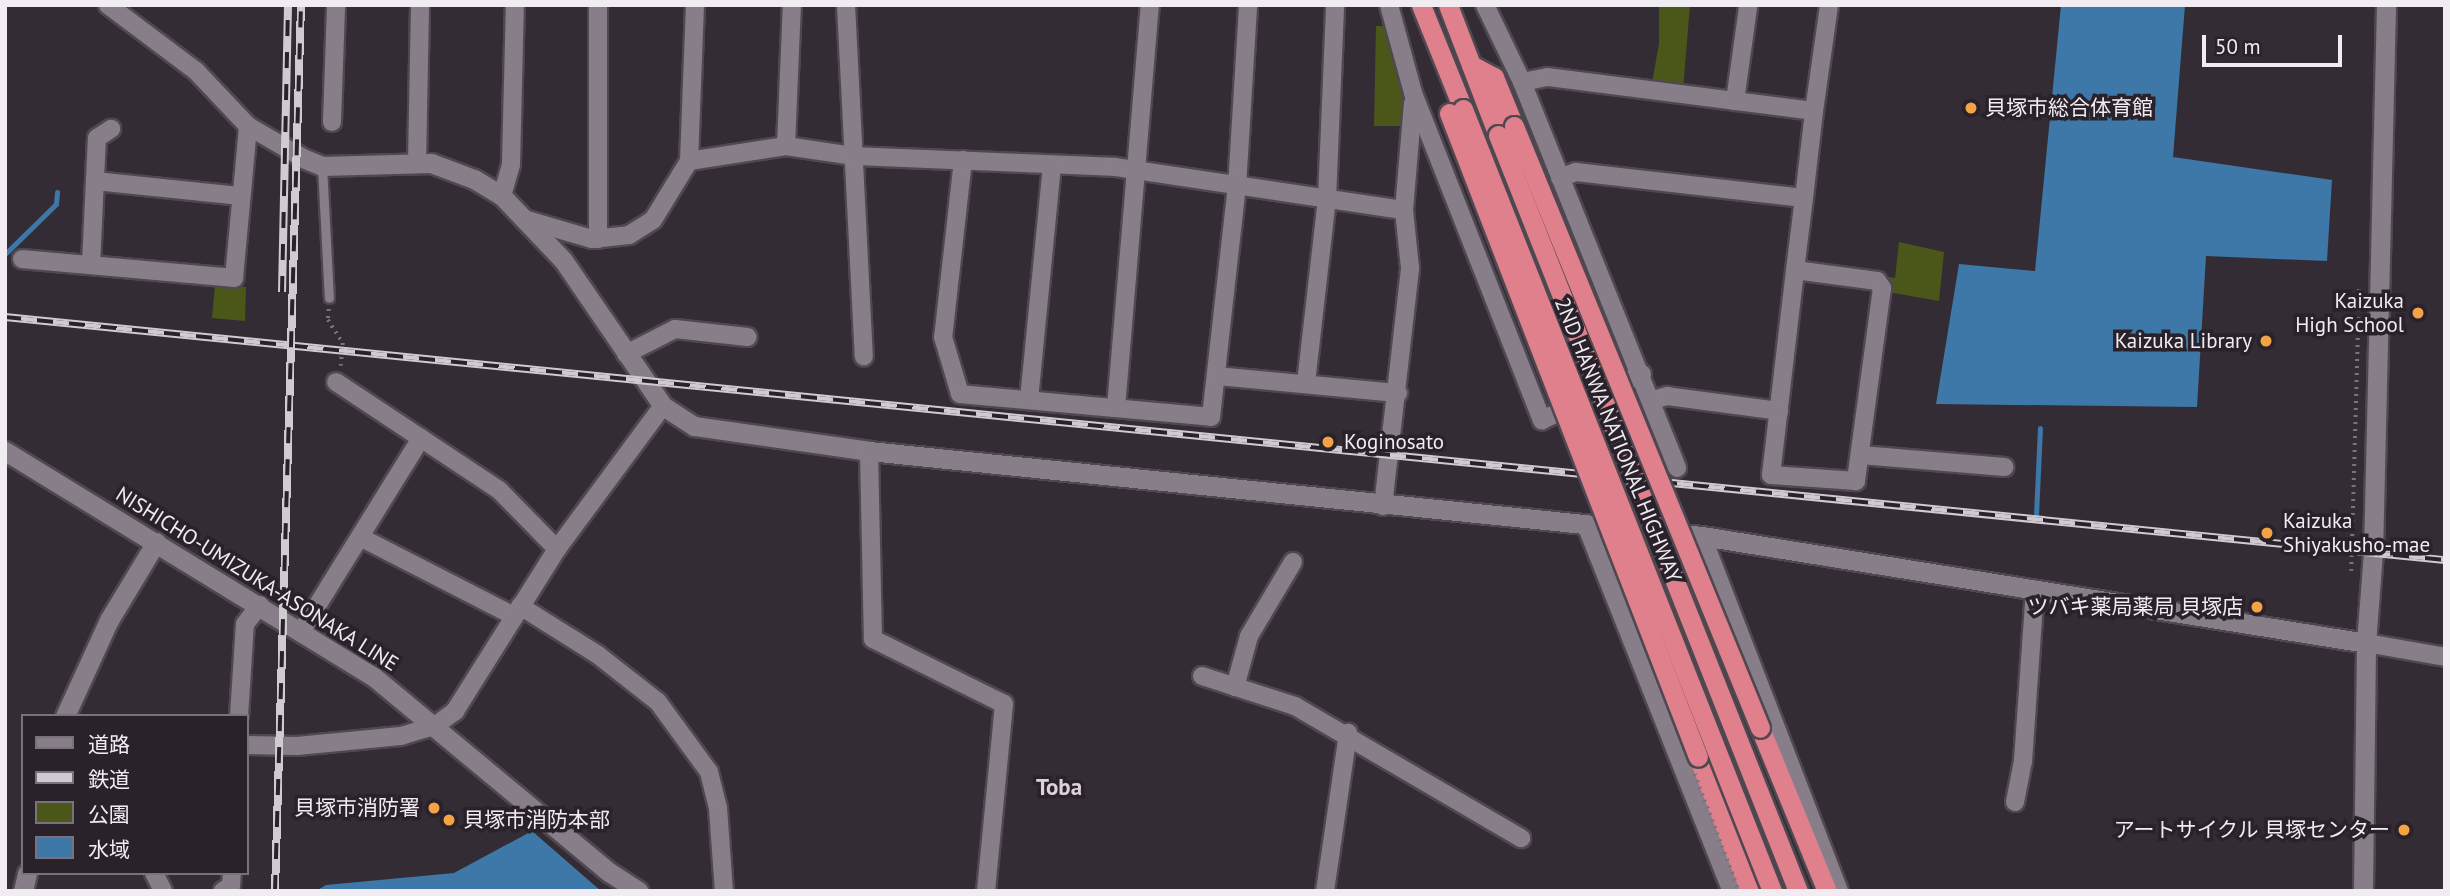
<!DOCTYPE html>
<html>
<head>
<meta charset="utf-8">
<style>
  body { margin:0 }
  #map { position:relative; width:2450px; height:896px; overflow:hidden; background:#342c35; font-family:"PT Sans","Noto Sans JP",sans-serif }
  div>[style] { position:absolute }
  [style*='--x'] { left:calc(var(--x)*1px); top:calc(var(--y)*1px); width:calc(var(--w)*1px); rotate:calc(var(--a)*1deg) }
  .green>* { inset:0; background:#4a5719 }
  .water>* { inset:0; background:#3e78a8 }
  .stream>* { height:5px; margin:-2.5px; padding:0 2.5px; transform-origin:2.5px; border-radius:2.5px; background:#3e78a8 }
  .path>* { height:3.5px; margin-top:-1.75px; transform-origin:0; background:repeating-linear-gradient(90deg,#7b747c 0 2px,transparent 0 7px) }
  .roads { filter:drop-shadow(2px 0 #4f4850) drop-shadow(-2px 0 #4f4850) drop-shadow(0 2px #4f4850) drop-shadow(0 -2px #4f4850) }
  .service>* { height:9px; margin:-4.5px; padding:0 4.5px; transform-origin:4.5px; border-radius:4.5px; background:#887e89 }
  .minor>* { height:18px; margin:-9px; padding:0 9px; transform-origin:9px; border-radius:9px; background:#887e89 }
  .tertiary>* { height:19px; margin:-9.5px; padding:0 9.5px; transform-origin:9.5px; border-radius:9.5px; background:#887e89 }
  .trunk>* { height:19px; margin:-9.5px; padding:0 9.5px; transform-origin:9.5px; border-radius:9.5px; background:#df808c }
  .rail>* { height:8px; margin-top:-4px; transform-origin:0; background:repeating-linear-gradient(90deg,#2a222b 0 16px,#d0cad1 0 32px); box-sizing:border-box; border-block:2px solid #d0cad1 }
  .path-bridge>* { height:3.5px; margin-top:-1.75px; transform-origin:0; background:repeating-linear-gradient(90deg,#7b747c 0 2px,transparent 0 7px) }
  .bridges { filter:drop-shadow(2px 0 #4f4850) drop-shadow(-2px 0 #4f4850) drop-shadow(0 2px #4f4850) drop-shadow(0 -2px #4f4850) }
  .trunk-bridge>* { height:19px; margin:-9.5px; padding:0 9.5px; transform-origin:9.5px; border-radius:9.5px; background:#df808c }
  .dots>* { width:19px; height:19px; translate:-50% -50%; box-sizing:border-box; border:4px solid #2a222b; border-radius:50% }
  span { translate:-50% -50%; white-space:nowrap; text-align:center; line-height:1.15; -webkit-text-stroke:7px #2a222b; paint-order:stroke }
  .poi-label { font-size:21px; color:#f1ebf2 }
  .left { translate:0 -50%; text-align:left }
  .right { translate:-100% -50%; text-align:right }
  .street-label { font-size:21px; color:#f1ebf2 }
  .neighbourhood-label { font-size:23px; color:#dcd1dd; font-weight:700 }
  .frame { position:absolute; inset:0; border:7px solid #f1ebf2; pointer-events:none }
  .legend { position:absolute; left:21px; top:714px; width:228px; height:161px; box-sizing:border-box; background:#2a222b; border:2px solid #7a727b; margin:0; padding:9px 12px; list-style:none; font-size:21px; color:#f1ebf2 }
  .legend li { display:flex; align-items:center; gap:14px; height:35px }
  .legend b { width:35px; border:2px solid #7a727b }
  .scale { position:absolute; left:2202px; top:35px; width:140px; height:32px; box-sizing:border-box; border:4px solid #f1ebf2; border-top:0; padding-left:9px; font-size:21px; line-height:24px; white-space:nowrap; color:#f1ebf2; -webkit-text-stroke:5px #2a222b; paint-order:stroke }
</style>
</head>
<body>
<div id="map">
  <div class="green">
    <i style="clip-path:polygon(1659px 5px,1690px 5px,1683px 90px,1651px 88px,1659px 44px)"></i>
    <i style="clip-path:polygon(1376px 26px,1391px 26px,1412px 94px,1411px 126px,1374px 126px)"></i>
    <i style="clip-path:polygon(1899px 242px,1944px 252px,1939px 301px,1888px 292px,1889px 277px,1895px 278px)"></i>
    <i style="clip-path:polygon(215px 285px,246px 287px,245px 321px,212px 318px)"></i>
  </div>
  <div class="water">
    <i style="clip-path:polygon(2061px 5px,2185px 5px,2173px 157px,2332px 180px,2327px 261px,2206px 256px,2197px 407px,1936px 404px,1959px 264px,2035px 271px)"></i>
    <i style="clip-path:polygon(532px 831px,601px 891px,316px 891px,326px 885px,454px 873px)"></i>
  </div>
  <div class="stream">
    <i style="--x:5;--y:254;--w:71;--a:-44.4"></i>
    <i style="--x:56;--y:204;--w:12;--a:-85"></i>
    <i style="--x:2036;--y:515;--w:87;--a:-87.4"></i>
  </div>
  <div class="path">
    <i style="--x:329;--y:309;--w:11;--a:95"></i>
    <i style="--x:328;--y:320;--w:27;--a:57"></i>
    <i style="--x:343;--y:343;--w:23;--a:95"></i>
    <i style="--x:2338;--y:540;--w:14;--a:17"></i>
    <i style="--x:2351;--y:571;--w:283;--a:-88.4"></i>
  </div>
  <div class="roads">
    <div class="service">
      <i style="--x:322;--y:166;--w:132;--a:87"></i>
    </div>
    <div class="minor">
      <i style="--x:108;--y:5;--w:110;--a:36.9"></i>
      <i style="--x:196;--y:71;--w:76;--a:46.6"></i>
      <i style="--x:248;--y:126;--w:66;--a:30.1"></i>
      <i style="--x:846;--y:5;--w:352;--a:87.1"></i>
      <i style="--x:1389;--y:5;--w:91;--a:74.7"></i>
      <i style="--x:1413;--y:93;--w:352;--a:68.5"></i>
      <i style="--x:1542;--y:420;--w:110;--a:-24.7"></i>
      <i style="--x:1485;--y:5;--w:85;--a:64.3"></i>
      <i style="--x:1522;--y:82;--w:416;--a:68.1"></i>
      <i style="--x:1522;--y:82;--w:26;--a:-11"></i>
      <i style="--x:1548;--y:77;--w:268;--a:7.3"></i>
      <i style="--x:1735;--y:101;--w:95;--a:-82.1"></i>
      <i style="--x:332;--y:122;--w:117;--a:-88"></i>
      <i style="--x:786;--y:146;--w:141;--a:-87.6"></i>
      <i style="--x:963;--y:160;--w:178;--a:96.4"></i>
      <i style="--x:943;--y:337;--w:59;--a:73.4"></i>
      <i style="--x:960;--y:394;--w:252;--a:5.2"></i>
      <i style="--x:1211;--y:417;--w:231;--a:-83.6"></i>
      <i style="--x:1237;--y:187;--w:182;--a:-86.5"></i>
      <i style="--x:689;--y:161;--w:156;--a:-87.8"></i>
      <i style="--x:417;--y:163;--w:158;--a:-88.9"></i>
      <i style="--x:1560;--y:178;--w:17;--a:-21"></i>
      <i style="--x:1576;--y:172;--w:229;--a:6.5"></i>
      <i style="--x:95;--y:181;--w:147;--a:5.9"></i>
      <i style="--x:502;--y:196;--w:33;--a:-74"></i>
      <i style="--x:511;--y:164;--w:159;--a:-88.6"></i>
      <i style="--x:527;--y:220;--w:68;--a:16.3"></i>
      <i style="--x:592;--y:239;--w:37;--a:-6"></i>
      <i style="--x:629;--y:235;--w:28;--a:-32"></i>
      <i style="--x:653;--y:220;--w:69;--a:-58.6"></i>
      <i style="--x:689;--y:161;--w:98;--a:-8.8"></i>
      <i style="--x:786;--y:146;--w:69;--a:8.4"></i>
      <i style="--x:854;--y:156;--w:261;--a:2.4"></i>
      <i style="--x:1115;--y:167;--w:292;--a:8.5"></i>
      <i style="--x:598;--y:239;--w:234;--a:-90"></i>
      <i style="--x:22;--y:259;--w:213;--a:5.1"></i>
      <i style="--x:234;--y:278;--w:153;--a:-84.7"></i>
      <i style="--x:91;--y:264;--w:126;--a:-87.3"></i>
      <i style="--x:97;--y:138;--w:17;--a:-33"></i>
      <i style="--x:1795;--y:270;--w:83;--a:7.6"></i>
      <i style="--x:1877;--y:281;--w:9;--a:54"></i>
      <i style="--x:1882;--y:288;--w:195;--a:97.7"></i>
      <i style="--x:1856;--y:481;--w:85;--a:-176"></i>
      <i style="--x:1771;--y:475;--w:206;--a:-83.3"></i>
      <i style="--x:1795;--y:270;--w:73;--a:-82.9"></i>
      <i style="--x:1804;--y:198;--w:88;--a:-83.4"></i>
      <i style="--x:1814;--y:111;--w:107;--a:-81.9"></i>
      <i style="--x:626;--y:354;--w:55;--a:-27"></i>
      <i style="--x:675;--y:329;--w:73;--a:6.3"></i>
      <i style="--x:1217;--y:376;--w:182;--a:5.4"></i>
      <i style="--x:336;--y:382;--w:196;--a:33.5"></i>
      <i style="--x:499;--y:490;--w:83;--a:45.5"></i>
      <i style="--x:1306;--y:383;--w:185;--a:-83.5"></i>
      <i style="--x:1327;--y:199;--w:194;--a:-87.6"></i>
      <i style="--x:1029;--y:400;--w:236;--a:-84.4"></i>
      <i style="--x:1653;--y:400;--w:15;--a:-16"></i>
      <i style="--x:1667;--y:396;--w:113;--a:7.6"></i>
      <i style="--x:1116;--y:408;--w:404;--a:-85.2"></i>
      <i style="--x:869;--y:451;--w:188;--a:88.8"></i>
      <i style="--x:873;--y:639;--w:146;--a:26.4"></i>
      <i style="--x:1004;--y:704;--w:188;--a:95.5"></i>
      <i style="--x:1861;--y:455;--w:144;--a:4.8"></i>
      <i style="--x:1383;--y:506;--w:240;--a:-83.5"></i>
      <i style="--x:1410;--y:268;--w:58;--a:-95.9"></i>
      <i style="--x:1404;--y:210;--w:107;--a:-85.2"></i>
      <i style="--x:1586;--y:525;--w:394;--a:68.3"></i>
      <i style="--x:1702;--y:536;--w:381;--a:68.9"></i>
      <i style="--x:360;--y:537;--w:173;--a:27.2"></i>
      <i style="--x:520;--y:606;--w:92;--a:32.1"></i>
      <i style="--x:598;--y:655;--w:76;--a:38.1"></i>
      <i style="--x:658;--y:702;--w:87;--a:53.9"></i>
      <i style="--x:709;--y:772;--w:37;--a:76"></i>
      <i style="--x:718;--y:808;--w:83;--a:85.9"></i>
      <i style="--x:302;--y:630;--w:226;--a:-58.2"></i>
      <i style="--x:2366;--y:643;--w:80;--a:10"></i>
      <i style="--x:1202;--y:676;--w:98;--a:17.9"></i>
      <i style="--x:1295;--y:706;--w:262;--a:30.3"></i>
      <i style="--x:1235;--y:687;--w:53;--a:-74.6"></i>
      <i style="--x:1249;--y:636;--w:86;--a:-59.3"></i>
      <i style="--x:239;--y:716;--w:92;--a:-86.3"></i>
      <i style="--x:245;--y:624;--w:24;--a:-52"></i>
      <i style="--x:247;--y:745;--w:50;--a:1.1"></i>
      <i style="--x:297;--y:746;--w:104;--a:-5.5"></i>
      <i style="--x:401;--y:736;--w:37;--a:-17"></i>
      <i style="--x:436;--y:725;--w:24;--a:-36"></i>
      <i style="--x:455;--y:711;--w:191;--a:-57.8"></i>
      <i style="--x:557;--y:549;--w:178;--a:-53.5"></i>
      <i style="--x:2015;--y:802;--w:42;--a:-79"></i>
      <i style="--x:2023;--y:761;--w:172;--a:-86"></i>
      <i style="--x:154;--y:873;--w:20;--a:63"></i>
      <i style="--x:223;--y:891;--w:9;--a:-32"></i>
      <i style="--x:231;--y:886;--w:13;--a:-86"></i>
      <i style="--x:1325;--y:891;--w:160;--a:-81.7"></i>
    </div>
    <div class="tertiary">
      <i style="--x:305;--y:159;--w:18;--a:22"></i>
      <i style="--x:322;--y:166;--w:109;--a:-1.6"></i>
      <i style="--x:431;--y:163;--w:46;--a:20.4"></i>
      <i style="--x:474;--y:179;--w:33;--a:31"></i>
      <i style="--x:502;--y:196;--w:88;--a:46.4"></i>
      <i style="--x:563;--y:260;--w:177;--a:55.6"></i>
      <i style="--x:663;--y:406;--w:37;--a:33"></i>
      <i style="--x:694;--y:426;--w:177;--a:8.1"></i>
      <i style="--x:869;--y:451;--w:837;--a:5.83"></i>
      <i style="--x:1702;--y:536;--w:673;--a:9.15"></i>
      <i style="--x:5;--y:451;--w:433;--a:31.5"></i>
      <i style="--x:374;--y:677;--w:305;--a:39.7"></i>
      <i style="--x:609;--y:872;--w:35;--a:33"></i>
      <i style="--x:65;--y:716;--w:106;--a:-65.4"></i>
      <i style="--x:109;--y:620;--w:91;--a:-58.9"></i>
      <i style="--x:23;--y:891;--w:18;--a:-77"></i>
      <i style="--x:2363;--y:891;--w:248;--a:-89.3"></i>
      <i style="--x:2366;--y:643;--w:90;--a:-85.6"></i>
      <i style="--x:2373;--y:553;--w:548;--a:-88.64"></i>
    </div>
    <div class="trunk">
      <i style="--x:1421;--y:5;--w:112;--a:68"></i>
      <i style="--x:1448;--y:5;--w:139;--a:69"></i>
      <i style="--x:1471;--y:65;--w:26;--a:28"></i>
      <i style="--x:1494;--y:77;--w:53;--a:67.8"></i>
      <i style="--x:1760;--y:728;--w:176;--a:67.7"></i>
      <i style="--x:1698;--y:757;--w:144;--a:68.8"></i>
    </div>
  </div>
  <div class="rail">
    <i style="--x:282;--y:292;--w:287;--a:-88.8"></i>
    <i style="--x:5;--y:317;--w:2452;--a:5.69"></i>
    <i style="--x:275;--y:891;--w:886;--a:-88.32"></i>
  </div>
  <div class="path-bridge">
    <i style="--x:1695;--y:774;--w:125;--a:69.4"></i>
  </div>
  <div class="bridges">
    <div class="trunk-bridge">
      <i style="--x:1463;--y:109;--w:841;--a:68.44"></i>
      <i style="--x:1449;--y:113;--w:690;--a:68.86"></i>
      <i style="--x:1514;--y:126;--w:650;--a:67.77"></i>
      <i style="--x:1498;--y:135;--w:813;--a:68.36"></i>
    </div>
  </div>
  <div class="dots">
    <i style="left:1971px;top:108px;background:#f4a344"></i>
    <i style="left:2418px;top:313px;background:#f4a344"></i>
    <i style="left:2266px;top:341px;background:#f4a344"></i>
    <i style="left:1328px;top:442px;background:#f4a344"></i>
    <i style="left:2267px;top:533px;background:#f4a344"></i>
    <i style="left:2257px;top:607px;background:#f4a344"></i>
    <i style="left:434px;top:808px;background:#f4a344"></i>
    <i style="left:449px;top:820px;background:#f4a344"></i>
    <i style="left:2404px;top:830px;background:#f4a344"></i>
  </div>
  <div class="poi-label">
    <span class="left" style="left:1985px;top:108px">貝塚市総合体育館</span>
    <span class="right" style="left:2404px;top:313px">Kaizuka<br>High School</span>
    <span class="right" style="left:2252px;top:341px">Kaizuka Library</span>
    <span class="left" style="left:1344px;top:442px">Koginosato</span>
    <span class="left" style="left:2283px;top:533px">Kaizuka<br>Shiyakusho-mae</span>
    <span class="right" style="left:2243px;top:607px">ツバキ薬局薬局 貝塚店</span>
    <span class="right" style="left:420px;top:808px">貝塚市消防署</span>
    <span class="left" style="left:463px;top:820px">貝塚市消防本部</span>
    <span class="right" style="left:2390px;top:830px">アートサイクル 貝塚センター</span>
  </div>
  <div class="street-label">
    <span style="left:1618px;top:440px;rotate:68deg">2ND HANWA NATIONAL HIGHWAY</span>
    <span style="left:257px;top:579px;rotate:32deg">NISHICHO-UMIZUKA-ASONAKA LINE</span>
  </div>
  <div class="neighbourhood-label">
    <span style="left:1059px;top:787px">Toba</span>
  </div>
  <div class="frame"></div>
  <ul class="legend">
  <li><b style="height:9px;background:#887e89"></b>道路</li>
  <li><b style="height:9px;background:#d0cad1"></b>鉄道</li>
  <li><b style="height:19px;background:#4a5719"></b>公園</li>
  <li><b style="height:19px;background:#3e78a8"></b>水域</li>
  </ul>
  <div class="scale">50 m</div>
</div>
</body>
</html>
